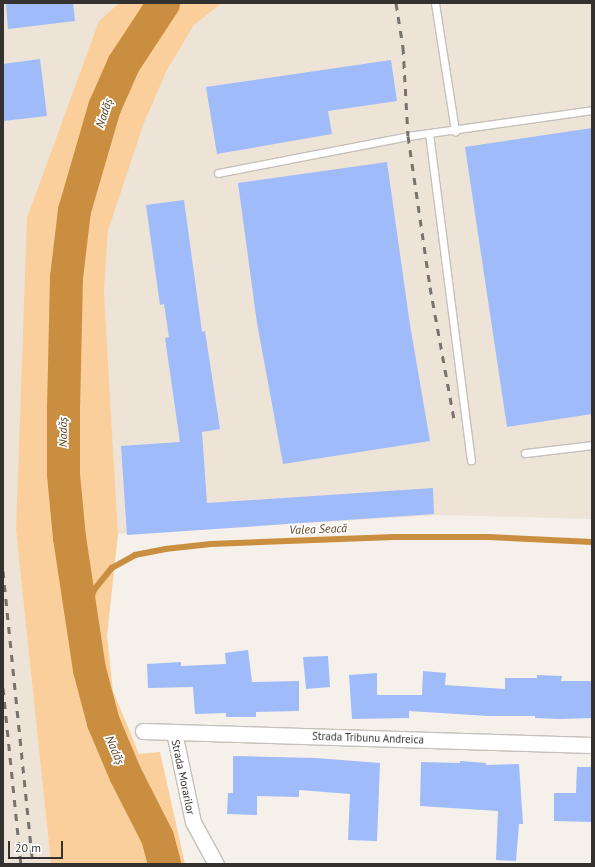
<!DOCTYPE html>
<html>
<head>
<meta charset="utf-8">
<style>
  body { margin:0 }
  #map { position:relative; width:595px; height:867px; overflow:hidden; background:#f5f0ea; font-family:"PT Sans",sans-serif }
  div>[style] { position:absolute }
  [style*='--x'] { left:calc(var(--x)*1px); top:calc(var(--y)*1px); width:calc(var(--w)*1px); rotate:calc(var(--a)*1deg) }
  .built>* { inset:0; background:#ede3d7 }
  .green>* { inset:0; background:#facf9b }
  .stream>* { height:5.5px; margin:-2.75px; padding:0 2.75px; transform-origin:2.75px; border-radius:2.75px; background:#c98e3f }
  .river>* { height:33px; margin:-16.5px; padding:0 16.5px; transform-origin:16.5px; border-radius:16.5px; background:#c98e3f }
  .building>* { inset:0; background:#a0bbfa }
  .roads { filter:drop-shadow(1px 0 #c5c0bb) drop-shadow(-1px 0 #c5c0bb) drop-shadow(0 1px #c5c0bb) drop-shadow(0 -1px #c5c0bb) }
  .service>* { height:7px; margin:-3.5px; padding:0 3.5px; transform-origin:3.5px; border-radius:3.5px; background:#fff }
  .minor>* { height:15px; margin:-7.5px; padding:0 7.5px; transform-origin:7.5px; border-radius:7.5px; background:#fff }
  .rail>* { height:3px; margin-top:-1.5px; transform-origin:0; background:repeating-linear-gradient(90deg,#76736f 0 7px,transparent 0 14px) }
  span { translate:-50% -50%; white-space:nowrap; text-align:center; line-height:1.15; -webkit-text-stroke:3.5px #fff; paint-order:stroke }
  .street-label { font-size:11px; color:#343230 }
  .water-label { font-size:12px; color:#5c4222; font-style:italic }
  .frame { position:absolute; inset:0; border:4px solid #343230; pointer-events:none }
  .scale { position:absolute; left:8px; top:841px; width:55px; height:18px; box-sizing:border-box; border:2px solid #343230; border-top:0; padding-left:5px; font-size:12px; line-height:14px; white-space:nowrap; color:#343230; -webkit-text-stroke:3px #fff; paint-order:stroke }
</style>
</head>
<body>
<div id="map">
  <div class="built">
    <i style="clip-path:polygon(3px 3px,119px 3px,99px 21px,16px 531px,51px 864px,3px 864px)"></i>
    <i style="clip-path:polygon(221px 3px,592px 3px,592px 519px,441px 515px,118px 534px,104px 292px,108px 231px,144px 123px,162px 79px,194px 25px)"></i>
  </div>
  <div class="green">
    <i style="clip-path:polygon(119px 3px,222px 3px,194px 25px,166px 72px,144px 123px,108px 231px,104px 292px,118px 534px,107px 636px,113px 691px,139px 754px,160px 752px,185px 864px,51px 864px,16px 531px,27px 218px,99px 21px)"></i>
  </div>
  <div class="stream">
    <i style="--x:83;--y:622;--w:34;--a:-71"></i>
    <i style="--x:94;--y:590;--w:28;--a:-51"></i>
    <i style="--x:112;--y:568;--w:26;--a:-29"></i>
    <i style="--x:135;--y:555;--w:31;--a:-11"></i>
    <i style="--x:165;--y:549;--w:46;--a:-6.2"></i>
    <i style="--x:211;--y:544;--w:183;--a:-2.2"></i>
    <i style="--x:394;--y:537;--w:94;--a:0"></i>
    <i style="--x:488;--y:537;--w:104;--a:2.8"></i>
  </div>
  <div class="river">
    <i style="--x:163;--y:3;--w:73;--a:123.3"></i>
    <i style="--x:123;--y:64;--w:47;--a:113.8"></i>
    <i style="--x:104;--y:107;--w:107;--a:106.2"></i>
    <i style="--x:74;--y:210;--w:67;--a:96.8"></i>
    <i style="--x:66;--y:277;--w:128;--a:91.3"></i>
    <i style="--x:63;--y:405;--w:69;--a:90"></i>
    <i style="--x:63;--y:474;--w:63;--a:84.6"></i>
    <i style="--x:69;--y:537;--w:134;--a:81.4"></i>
    <i style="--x:89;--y:669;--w:55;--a:75.2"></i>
    <i style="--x:103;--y:722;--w:56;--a:67.1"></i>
    <i style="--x:125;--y:774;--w:71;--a:63.1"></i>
    <i style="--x:157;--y:837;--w:28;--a:75"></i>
  </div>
  <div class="building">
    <i style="clip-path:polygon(6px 3px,73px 3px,75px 21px,8px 29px)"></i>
    <i style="clip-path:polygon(40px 59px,47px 116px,3px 121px,3px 64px)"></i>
    <i style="clip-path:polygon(391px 60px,397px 101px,328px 111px,332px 134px,217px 154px,206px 87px)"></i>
    <i style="clip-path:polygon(592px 128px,592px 414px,507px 427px,465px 147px)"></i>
    <i style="clip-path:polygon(387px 162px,410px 325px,430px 441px,283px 464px,257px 323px,238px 183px)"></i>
    <i style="clip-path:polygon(184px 200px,202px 332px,205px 331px,220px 429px,202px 432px,207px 503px,433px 488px,434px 514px,127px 535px,121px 446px,180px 442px,165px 338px,169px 337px,164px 304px,160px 305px,146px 205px)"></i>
    <i style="clip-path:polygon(248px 650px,252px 682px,299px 681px,299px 711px,256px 712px,256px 717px,226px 717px,226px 713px,195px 714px,193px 687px,148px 688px,147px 664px,181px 662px,181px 666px,226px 664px,225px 653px)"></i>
    <i style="clip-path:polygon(328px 656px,330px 687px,306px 689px,303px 657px)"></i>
    <i style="clip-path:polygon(423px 671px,446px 673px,445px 685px,505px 689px,505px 678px,537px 678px,537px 675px,562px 676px,561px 681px,592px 681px,592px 718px,560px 719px,535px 718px,535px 716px,488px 716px,409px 711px,409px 718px,352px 719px,349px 675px,377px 673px,377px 695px,422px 695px)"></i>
    <i style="clip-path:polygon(233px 756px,316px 758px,380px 763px,377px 841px,348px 840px,350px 794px,299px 790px,299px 797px,257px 796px,257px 815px,227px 814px,228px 793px,233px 793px)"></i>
    <i style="clip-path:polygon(460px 761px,486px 763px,486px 765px,519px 764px,523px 824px,519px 824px,516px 861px,496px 860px,498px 811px,420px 806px,421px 762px,460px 763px)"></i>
    <i style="clip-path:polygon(577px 767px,592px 767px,592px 822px,554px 821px,554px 793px,576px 793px)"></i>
  </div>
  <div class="roads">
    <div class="service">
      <i style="--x:435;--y:3;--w:130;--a:81.1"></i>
      <i style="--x:429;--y:133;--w:330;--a:82.7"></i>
      <i style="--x:218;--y:173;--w:194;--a:-11"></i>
      <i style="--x:408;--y:136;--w:186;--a:-8"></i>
      <i style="--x:525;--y:453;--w:67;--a:-6.8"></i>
    </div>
    <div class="minor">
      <i style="--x:143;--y:731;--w:449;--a:1.8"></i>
      <i style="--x:174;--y:732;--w:92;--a:78.1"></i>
      <i style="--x:193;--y:822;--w:48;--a:61.3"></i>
    </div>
  </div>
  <div class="rail">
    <i style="--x:396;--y:3;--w:45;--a:81"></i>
    <i style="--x:403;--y:47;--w:89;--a:86.8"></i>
    <i style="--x:408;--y:136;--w:153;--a:81.7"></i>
    <i style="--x:430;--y:287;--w:139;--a:79.7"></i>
    <i style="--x:3;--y:571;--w:295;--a:84.2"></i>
    <i style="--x:3;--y:688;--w:177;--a:84.2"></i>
  </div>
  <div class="street-label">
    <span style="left:368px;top:738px;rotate:2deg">Strada Tribunu Andreica</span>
    <span style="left:183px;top:777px;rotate:78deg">Strada Morarilor</span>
  </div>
  <div class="water-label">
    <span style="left:104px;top:113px;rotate:-71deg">Nadăș</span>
    <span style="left:63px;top:432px;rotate:-90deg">Nadăș</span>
    <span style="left:318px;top:529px;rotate:-2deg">Valea Seacă</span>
    <span style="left:115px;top:750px;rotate:67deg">Nadăș</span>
  </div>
  <div class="frame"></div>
  <div class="scale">20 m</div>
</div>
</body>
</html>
